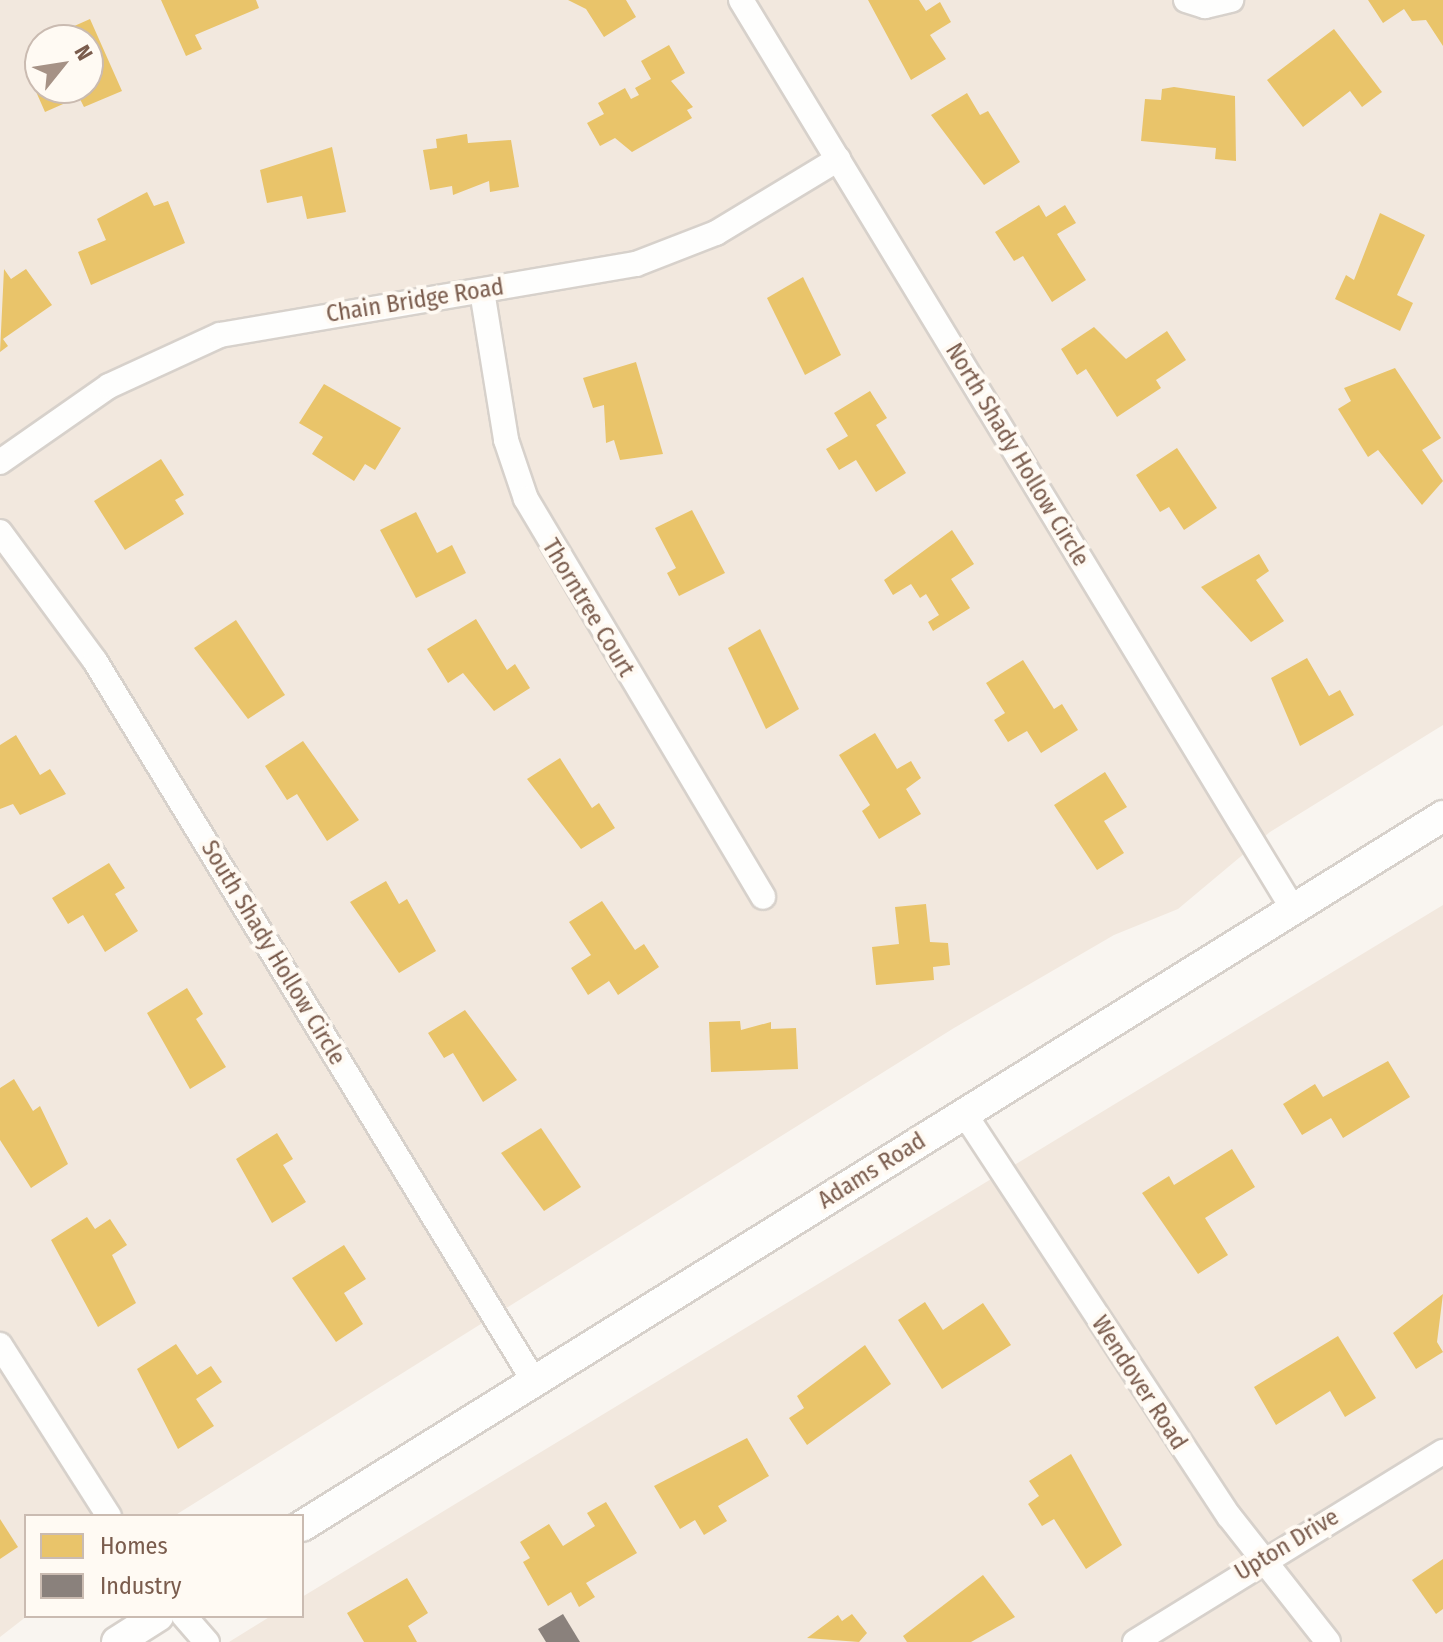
<!DOCTYPE html>
<html>
<head>
<meta charset="utf-8">
<style>
  body { margin:0 }
  #map { position:relative; width:1443px; height:1642px; overflow:hidden; background:#f9f5f0; font-family:"Fira Sans Condensed",sans-serif }
  div>[style] { position:absolute }
  [style*='--x'] { left:calc(var(--x)*1px); top:calc(var(--y)*1px); width:calc(var(--w)*1px); rotate:calc(var(--a)*1deg) }
  .residential>* { inset:0; background:#f2e8de }
  .homes>* { inset:0; background:#e9c46a }
  .industry>* { inset:0; background:#8a817c }
  .roads { filter:drop-shadow(2px 0 #d7d1cb) drop-shadow(-2px 0 #d7d1cb) drop-shadow(0 2px #d7d1cb) drop-shadow(0 -2px #d7d1cb) }
  .minor>* { height:24px; margin:-12px; padding:0 12px; transform-origin:12px; border-radius:12px; background:#fefefd }
  .tertiary>* { height:30px; margin:-15px; padding:0 15px; transform-origin:15px; border-radius:15px; background:#fefefd }
  span { translate:-50% -50%; white-space:nowrap; text-align:center; line-height:1.15; -webkit-text-stroke:8px #fffaf3; paint-order:stroke }
  .street-label { font-size:24px; color:#7a5c4d }
  .legend { position:absolute; left:24px; top:1514px; width:280px; height:104px; box-sizing:border-box; background:#fffaf3; border:2px solid #cabbb1; margin:0; padding:10px 14px; list-style:none; font-size:24px; color:#7a5c4d }
  .legend li { display:flex; align-items:center; gap:16px; height:40px }
  .legend b { width:40px; border:2px solid #cabbb1 }
  .north { position:absolute; left:24px; top:24px; width:80px; height:80px; box-sizing:border-box; background:#fffaf3; border:2px solid #cabbb1; border-radius:50%; rotate:60deg; font-size:22px; font-weight:700; line-height:32px; text-align:center; color:#7a5c4d }
  .north::after { content:''; display:block; margin:auto; width:28px; height:36px; background:#a69286; clip-path:polygon(50% 0,100% 100%,50% 72%,0 100%) }
</style>
</head>
<body>
<div id="map">
  <div class="residential">
    <i style="clip-path:polygon(evenodd,0 0,1443px 0,1443px 725px,1270px 832px,1178px 909px,1114px 935px,954px 1028px,174px 1516px,26px 1516px,27px 1616px,0 1637px,0 0,40px 40px,88px 40px,88px 88px,40px 88px,40px 40px)"></i>
    <i style="clip-path:polygon(1443px 905px,1443px 1642px,229px 1642px,271px 1616px,302px 1616px,302px 1597px)"></i>
  </div>
  <div class="homes">
    <i style="clip-path:polygon(161px 0,256px 0,259px 8px,195px 35px,202px 49px,186px 56px)"></i>
    <i style="clip-path:polygon(568px 0,626px 0,636px 17px,604px 37px,586px 9px)"></i>
    <i style="clip-path:polygon(868px 0,919px 0,926px 11px,940px 2px,951px 22px,930px 35px,946px 59px,911px 80px)"></i>
    <i style="clip-path:polygon(1368px 0,1443px 0,1443px 46px,1426px 20px,1412px 21px,1404px 9px,1383px 23px)"></i>
    <i style="clip-path:polygon(90px 19px,122px 91px,84px 107px,79px 97px,45px 112px,30px 78px,40px 73px,40px 88px,88px 88px,88px 40px,52px 36px)"></i>
    <i style="clip-path:polygon(1334px 29px,1382px 92px,1362px 107px,1350px 91px,1303px 127px,1267px 80px)"></i>
    <i style="clip-path:polygon(669px 45px,685px 73px,671px 81px,693px 107px,687px 110px,692px 118px,632px 152px,615px 138px,600px 146px,587px 123px,604px 114px,598px 103px,625px 88px,631px 99px,639px 95px,635px 88px,651px 79px,641px 61px)"></i>
    <i style="clip-path:polygon(1174px 87px,1235px 96px,1236px 161px,1215px 159px,1216px 148px,1141px 141px,1145px 99px,1161px 100px,1162px 89px)"></i>
    <i style="clip-path:polygon(967px 93px,980px 115px,988px 111px,1020px 162px,984px 185px,931px 115px)"></i>
    <i style="clip-path:polygon(467px 134px,468px 143px,511px 140px,519px 187px,490px 192px,489px 181px,453px 195px,452px 186px,430px 190px,423px 150px,437px 148px,436px 139px)"></i>
    <i style="clip-path:polygon(332px 147px,346px 212px,307px 219px,302px 196px,267px 203px,260px 170px)"></i>
    <i style="clip-path:polygon(147px 192px,154px 206px,168px 201px,185px 243px,91px 285px,78px 252px,106px 240px,97px 219px)"></i>
    <i style="clip-path:polygon(1039px 205px,1046px 217px,1065px 205px,1076px 223px,1057px 234px,1086px 280px,1052px 302px,1023px 256px,1014px 261px,995px 232px)"></i>
    <i style="clip-path:polygon(1380px 213px,1425px 235px,1397px 295px,1413px 303px,1400px 331px,1335px 299px,1346px 275px,1354px 280px)"></i>
    <i style="clip-path:polygon(4px 269px,11px 279px,26px 269px,52px 305px,3px 339px,8px 346px,0 352px)"></i>
    <i style="clip-path:polygon(803px 277px,841px 355px,805px 375px,767px 298px)"></i>
    <i style="clip-path:polygon(1094px 327px,1126px 359px,1167px 331px,1186px 360px,1156px 380px,1161px 388px,1117px 417px,1086px 369px,1077px 375px,1061px 349px)"></i>
    <i style="clip-path:polygon(636px 362px,663px 454px,620px 460px,614px 440px,606px 443px,604px 405px,593px 408px,583px 378px)"></i>
    <i style="clip-path:polygon(1395px 368px,1441px 438px,1422px 450px,1443px 481px,1422px 505px,1378px 450px,1368px 457px,1338px 409px,1351px 401px,1344px 388px)"></i>
    <i style="clip-path:polygon(324px 384px,401px 428px,375px 470px,365px 464px,354px 481px,312px 454px,323px 437px,299px 423px)"></i>
    <i style="clip-path:polygon(870px 391px,887px 418px,876px 425px,906px 473px,876px 492px,856px 460px,839px 470px,826px 449px,848px 436px,834px 413px)"></i>
    <i style="clip-path:polygon(1177px 448px,1217px 508px,1184px 530px,1169px 507px,1160px 512px,1136px 475px)"></i>
    <i style="clip-path:polygon(161px 459px,184px 495px,175px 500px,184px 514px,125px 550px,94px 501px)"></i>
    <i style="clip-path:polygon(692px 510px,725px 573px,679px 596px,667px 573px,676px 568px,655px 528px)"></i>
    <i style="clip-path:polygon(416px 512px,437px 553px,452px 545px,466px 573px,416px 598px,380px 530px)"></i>
    <i style="clip-path:polygon(952px 530px,974px 564px,951px 579px,970px 608px,933px 631px,928px 622px,939px 615px,926px 594px,920px 598px,911px 584px,893px 595px,884px 580px)"></i>
    <i style="clip-path:polygon(1259px 554px,1269px 571px,1256px 580px,1284px 621px,1251px 642px,1201px 587px)"></i>
    <i style="clip-path:polygon(476px 619px,507px 670px,515px 664px,530px 688px,494px 711px,463px 673px,448px 683px,427px 649px)"></i>
    <i style="clip-path:polygon(236px 620px,285px 695px,248px 719px,194px 648px)"></i>
    <i style="clip-path:polygon(760px 629px,799px 709px,766px 729px,728px 648px)"></i>
    <i style="clip-path:polygon(1307px 658px,1329px 696px,1340px 690px,1354px 715px,1300px 746px,1271px 678px)"></i>
    <i style="clip-path:polygon(1023px 660px,1054px 709px,1062px 704px,1078px 730px,1041px 753px,1027px 731px,1008px 742px,994px 720px,1005px 713px,986px 683px)"></i>
    <i style="clip-path:polygon(875px 733px,897px 769px,911px 761px,921px 778px,906px 789px,921px 814px,879px 839px,862px 811px,870px 805px,839px 755px)"></i>
    <i style="clip-path:polygon(16px 735px,40px 775px,50px 769px,66px 794px,20px 815px,13px 804px,0 809px,0 745px)"></i>
    <i style="clip-path:polygon(303px 741px,359px 820px,327px 841px,297px 794px,287px 800px,265px 766px)"></i>
    <i style="clip-path:polygon(560px 758px,592px 808px,599px 803px,615px 828px,581px 849px,527px 779px)"></i>
    <i style="clip-path:polygon(1105px 772px,1127px 807px,1104px 821px,1124px 853px,1097px 870px,1054px 805px)"></i>
    <i style="clip-path:polygon(109px 863px,125px 888px,115px 894px,138px 931px,105px 952px,83px 915px,68px 924px,52px 898px)"></i>
    <i style="clip-path:polygon(386px 881px,399px 904px,407px 899px,436px 951px,399px 973px,350px 902px)"></i>
    <i style="clip-path:polygon(602px 901px,635px 950px,644px 944px,659px 967px,618px 995px,609px 981px,588px 995px,571px 968px,591px 955px,569px 922px)"></i>
    <i style="clip-path:polygon(926px 904px,930px 942px,948px 943px,950px 965px,933px 967px,934px 980px,876px 985px,872px 947px,899px 944px,895px 907px)"></i>
    <i style="clip-path:polygon(187px 988px,203px 1014px,196px 1019px,226px 1067px,190px 1089px,147px 1013px)"></i>
    <i style="clip-path:polygon(465px 1010px,517px 1080px,483px 1102px,453px 1053px,444px 1058px,428px 1033px)"></i>
    <i style="clip-path:polygon(740px 1021px,741px 1030px,771px 1022px,771px 1029px,796px 1028px,798px 1069px,711px 1072px,709px 1022px)"></i>
    <i style="clip-path:polygon(1388px 1061px,1410px 1097px,1343px 1138px,1331px 1118px,1302px 1135px,1283px 1104px,1315px 1084px,1323px 1097px)"></i>
    <i style="clip-path:polygon(14px 1079px,33px 1111px,40px 1106px,68px 1164px,31px 1188px,0 1140px,0 1088px)"></i>
    <i style="clip-path:polygon(541px 1128px,581px 1187px,544px 1211px,501px 1153px)"></i>
    <i style="clip-path:polygon(277px 1133px,293px 1159px,283px 1165px,306px 1202px,272px 1223px,236px 1159px)"></i>
    <i style="clip-path:polygon(1232px 1149px,1255px 1187px,1205px 1218px,1228px 1255px,1198px 1274px,1142px 1193px,1169px 1176px,1174px 1185px)"></i>
    <i style="clip-path:polygon(87px 1217px,95px 1229px,110px 1219px,127px 1245px,112px 1255px,136px 1303px,98px 1327px,51px 1240px)"></i>
    <i style="clip-path:polygon(344px 1245px,366px 1279px,344px 1293px,363px 1324px,336px 1342px,292px 1278px)"></i>
    <i style="clip-path:polygon(1443px 1294px,1437px 1342px,1443px 1352px,1416px 1369px,1393px 1333px)"></i>
    <i style="clip-path:polygon(925px 1302px,943px 1330px,983px 1303px,1011px 1345px,942px 1389px,898px 1320px)"></i>
    <i style="clip-path:polygon(1338px 1336px,1376px 1398px,1345px 1417px,1330px 1391px,1276px 1425px,1254px 1387px)"></i>
    <i style="clip-path:polygon(176px 1344px,197px 1375px,211px 1366px,222px 1382px,196px 1399px,214px 1426px,178px 1449px,137px 1369px)"></i>
    <i style="clip-path:polygon(865px 1345px,891px 1384px,807px 1445px,789px 1418px,804px 1408px,797px 1396px)"></i>
    <i style="clip-path:polygon(747px 1438px,769px 1476px,718px 1506px,727px 1521px,704px 1535px,695px 1520px,680px 1529px,654px 1486px)"></i>
    <i style="clip-path:polygon(1071px 1454px,1122px 1545px,1086px 1569px,1054px 1519px,1042px 1526px,1028px 1504px,1039px 1496px,1029px 1481px)"></i>
    <i style="clip-path:polygon(606px 1502px,637px 1553px,586px 1583px,595px 1597px,579px 1607px,571px 1592px,548px 1606px,523px 1562px,530px 1558px,520px 1542px,549px 1524px,563px 1546px,595px 1526px,587px 1513px)"></i>
    <i style="clip-path:polygon(0 1519px,18px 1547px,0 1559px)"></i>
    <i style="clip-path:polygon(1443px 1559px,1443px 1609px,1436px 1614px,1412px 1580px)"></i>
    <i style="clip-path:polygon(983px 1575px,1015px 1617px,971px 1642px,907px 1642px,903px 1636px)"></i>
    <i style="clip-path:polygon(407px 1578px,428px 1613px,408px 1626px,417px 1642px,364px 1642px,347px 1613px)"></i>
    <i style="clip-path:polygon(852px 1614px,867px 1633px,859px 1642px,807px 1638px,838px 1615px,842px 1621px)"></i>
  </div>
  <div class="industry">
    <i style="clip-path:polygon(563px 1614px,580px 1642px,546px 1642px,538px 1629px)"></i>
  </div>
  <div class="roads">
    <div class="minor">
      <i style="--x:741;--y:0;--w:1063;--a:58.73"></i>
      <i style="--x:1186;--y:0;--w:20;--a:18"></i>
      <i style="--x:1205;--y:6;--w:27;--a:-13"></i>
      <i style="--x:482;--y:291;--w:151;--a:80.8"></i>
      <i style="--x:506;--y:440;--w:62;--a:71.3"></i>
      <i style="--x:526;--y:499;--w:463;--a:59.2"></i>
      <i style="--x:0;--y:462;--w:133;--a:-34.9"></i>
      <i style="--x:109;--y:386;--w:122;--a:-24.7"></i>
      <i style="--x:220;--y:335;--w:422;--a:-9.7"></i>
      <i style="--x:636;--y:264;--w:86;--a:-21.2"></i>
      <i style="--x:716;--y:233;--w:143;--a:-31.2"></i>
      <i style="--x:0;--y:532;--w:160;--a:53.6"></i>
      <i style="--x:95;--y:661;--w:843;--a:58.63"></i>
      <i style="--x:964;--y:1113;--w:482;--a:56.7"></i>
      <i style="--x:1229;--y:1516;--w:160;--a:51.8"></i>
      <i style="--x:0;--y:1345;--w:203;--a:57.5"></i>
      <i style="--x:184;--y:1616;--w:35;--a:49"></i>
      <i style="--x:1135;--y:1642;--w:362;--a:-31.7"></i>
    </div>
    <div class="tertiary">
      <i style="--x:302;--y:1526;--w:1344;--a:-31.89"></i>
      <i style="--x:117;--y:1642;--w:49;--a:-32.4"></i>
    </div>
  </div>
  <div class="street-label">
    <span style="left:415px;top:301px;rotate:-9deg">Chain Bridge Road</span>
    <span style="left:1017px;top:455px;rotate:59deg">North Shady Hollow Circle</span>
    <span style="left:588px;top:608px;rotate:59deg">Thorntree Court</span>
    <span style="left:273px;top:953px;rotate:59deg">South Shady Hollow Circle</span>
    <span style="left:872px;top:1171px;rotate:-32deg">Adams Road</span>
    <span style="left:1139px;top:1383px;rotate:57deg">Wendover Road</span>
    <span style="left:1287px;top:1545px;rotate:-31deg">Upton Drive</span>
  </div>
  <ul class="legend">
  <li><b style="height:22px;background:#e9c46a"></b>Homes</li>
  <li><b style="height:22px;background:#8a817c"></b>Industry</li>
  </ul>
  <div class="north">N</div>
</div>
</body>
</html>
